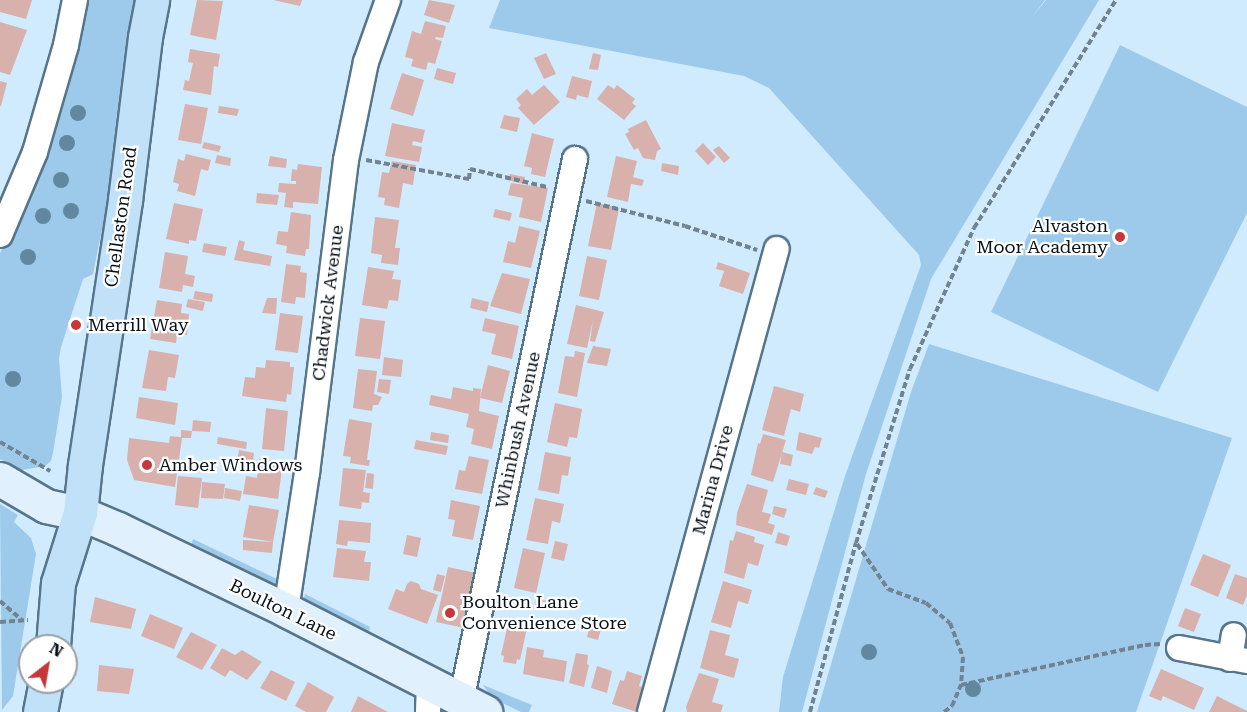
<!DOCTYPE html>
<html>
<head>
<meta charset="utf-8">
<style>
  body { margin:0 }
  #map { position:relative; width:1247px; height:712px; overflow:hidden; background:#d1ebfe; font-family:"Roboto Serif",serif }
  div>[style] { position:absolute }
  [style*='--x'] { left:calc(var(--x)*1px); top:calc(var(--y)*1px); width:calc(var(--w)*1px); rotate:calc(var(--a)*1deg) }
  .green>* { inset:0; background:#9dcaeb }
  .building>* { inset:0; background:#d8b0ac }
  .path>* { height:4px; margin-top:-2px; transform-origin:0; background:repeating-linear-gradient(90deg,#718391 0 6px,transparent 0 9px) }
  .roads { filter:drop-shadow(2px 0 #57758a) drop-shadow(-2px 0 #57758a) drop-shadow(0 2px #57758a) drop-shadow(0 -2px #57758a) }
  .street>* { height:24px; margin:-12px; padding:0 12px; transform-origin:12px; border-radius:12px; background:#fff }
  .secondary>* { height:33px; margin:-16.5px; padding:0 16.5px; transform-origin:16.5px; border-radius:16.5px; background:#e0f0fc }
  .primary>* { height:33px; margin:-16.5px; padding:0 16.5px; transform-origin:16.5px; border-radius:16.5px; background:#c1e1f8 }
  .trees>* { width:16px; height:16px; margin:-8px; border-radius:50%; background:#6188a0 }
  .dots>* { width:16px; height:16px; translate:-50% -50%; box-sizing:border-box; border:3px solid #fff; border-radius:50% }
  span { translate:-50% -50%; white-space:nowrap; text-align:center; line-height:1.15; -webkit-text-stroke:4.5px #fff; paint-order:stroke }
  .street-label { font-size:18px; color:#061018 }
  .poi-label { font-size:18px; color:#061018 }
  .right { translate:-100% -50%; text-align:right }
  .left { translate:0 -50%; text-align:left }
  .north { position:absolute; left:18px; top:634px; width:60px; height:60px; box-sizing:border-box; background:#fff; border:2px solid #9b9fa3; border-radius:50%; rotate:31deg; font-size:16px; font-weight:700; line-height:24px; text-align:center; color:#061018 }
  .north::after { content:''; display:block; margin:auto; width:21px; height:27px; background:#c7373a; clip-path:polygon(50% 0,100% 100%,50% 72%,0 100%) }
</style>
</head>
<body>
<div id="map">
  <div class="green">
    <i style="clip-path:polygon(83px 0,136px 0,120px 141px,93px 274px,83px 279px,61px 347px,59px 359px,62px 397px,53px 453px,51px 461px,45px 466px,22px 470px,0 459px,0 253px,16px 223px)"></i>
    <i style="clip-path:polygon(500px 0,1045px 0,1032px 17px,1046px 0,1099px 0,931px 279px,866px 474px,802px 712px,779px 712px,783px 677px,845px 476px,921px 265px,919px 255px,769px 88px,744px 76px,489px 28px)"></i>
    <i style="clip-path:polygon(1120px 45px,1247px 107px,1247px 213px,1158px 392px,991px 312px)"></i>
    <i style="clip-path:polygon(929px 344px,1232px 438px,1136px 712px,817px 712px,911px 392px)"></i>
    <i style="clip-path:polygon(0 504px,18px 515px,14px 522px,31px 538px,36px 554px,13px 696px,2px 710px)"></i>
    <i style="clip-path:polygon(193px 539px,277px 579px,280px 585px,275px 587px,190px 550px)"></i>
    <i style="clip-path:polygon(305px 594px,370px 627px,369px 632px,364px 635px,303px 602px)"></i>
    <i style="clip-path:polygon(483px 685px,532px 705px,529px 712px,521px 712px,492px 698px)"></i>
  </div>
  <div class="building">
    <i style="clip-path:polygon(0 0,32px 0,26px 19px,0 12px)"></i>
    <i style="clip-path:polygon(197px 0,223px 1px,216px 40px,190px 35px)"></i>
    <i style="clip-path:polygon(273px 0,302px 0,300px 6px)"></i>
    <i style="clip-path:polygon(429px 0,455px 5px,449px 23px,424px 15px)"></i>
    <i style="clip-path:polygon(425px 21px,446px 26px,443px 38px,436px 37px,435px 39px,442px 41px,435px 64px,428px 62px,426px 70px,411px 66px,413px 59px,405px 57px,412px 31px,421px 34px)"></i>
    <i style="clip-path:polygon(0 22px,27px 30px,10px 75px,0 72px)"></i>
    <i style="clip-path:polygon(190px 49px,220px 54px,218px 67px,214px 66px,211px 95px,183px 90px,185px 80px,189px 81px,193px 63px,188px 62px)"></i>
    <i style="clip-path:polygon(546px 53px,556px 74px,544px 79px,534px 58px)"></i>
    <i style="clip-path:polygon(593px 53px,601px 55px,598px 70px,589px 69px)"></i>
    <i style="clip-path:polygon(437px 68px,456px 73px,453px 84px,434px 79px)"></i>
    <i style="clip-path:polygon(402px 73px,424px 80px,413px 116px,390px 109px)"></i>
    <i style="clip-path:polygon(572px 76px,592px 81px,588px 98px,577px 95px,576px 100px,566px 97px)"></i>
    <i style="clip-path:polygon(0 81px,7px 83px,1px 106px,0 106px)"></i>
    <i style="clip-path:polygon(544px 85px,560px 102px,534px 125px,518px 108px,521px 105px,516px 99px,527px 89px,532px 95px)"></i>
    <i style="clip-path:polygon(608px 85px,614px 89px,617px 85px,635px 99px,632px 103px,636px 106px,624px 120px,597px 99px)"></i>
    <i style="clip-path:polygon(185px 104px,208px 108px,201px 144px,178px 140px)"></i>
    <i style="clip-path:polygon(219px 106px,239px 109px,237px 116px,218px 113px)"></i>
    <i style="clip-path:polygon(504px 115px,520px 118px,517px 132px,500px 128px)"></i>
    <i style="clip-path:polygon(646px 120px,661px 149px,657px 151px,655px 160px,643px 158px,638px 148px,634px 150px,625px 134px,629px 132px,628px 129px)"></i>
    <i style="clip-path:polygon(392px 123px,425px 130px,422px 143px,413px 141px,412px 145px,422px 147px,419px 162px,385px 156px)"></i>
    <i style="clip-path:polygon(532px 133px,554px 139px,545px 177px,531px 174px,532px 168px,524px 166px)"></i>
    <i style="clip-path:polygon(204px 142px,221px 146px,219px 152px,202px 148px)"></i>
    <i style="clip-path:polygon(703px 143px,716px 157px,708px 165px,695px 151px)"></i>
    <i style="clip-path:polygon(719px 146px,730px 158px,724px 163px,713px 150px)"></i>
    <i style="clip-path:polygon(186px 154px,211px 160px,208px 171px,201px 169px,195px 196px,177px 191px,179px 184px,173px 182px,178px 159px,184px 161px)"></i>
    <i style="clip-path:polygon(217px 155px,231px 158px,230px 166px,215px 163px)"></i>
    <i style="clip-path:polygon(270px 156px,287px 159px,286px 168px,268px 166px)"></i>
    <i style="clip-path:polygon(616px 156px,637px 161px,633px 177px,644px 180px,642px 186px,631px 184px,628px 202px,607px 197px)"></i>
    <i style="clip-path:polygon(392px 161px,416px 165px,413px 185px,403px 183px,399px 208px,384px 205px,385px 198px,378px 197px,382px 172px,389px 173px)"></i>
    <i style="clip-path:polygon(662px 163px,679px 166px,678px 175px,661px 171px)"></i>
    <i style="clip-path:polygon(298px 164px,322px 167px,318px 204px,293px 202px,293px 208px,284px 207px,286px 193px,278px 192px,279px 183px,296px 184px,296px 181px,291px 181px,292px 169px,297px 170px)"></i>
    <i style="clip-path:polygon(510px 174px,525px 177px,524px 184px,508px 180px)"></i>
    <i style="clip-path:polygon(511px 183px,548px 188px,541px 222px,519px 217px,523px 198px,508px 195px)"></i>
    <i style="clip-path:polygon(257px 193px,279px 195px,277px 205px,256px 203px)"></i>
    <i style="clip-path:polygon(174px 203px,203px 209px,196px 241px,189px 240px,189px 244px,166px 239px)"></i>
    <i style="clip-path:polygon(597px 203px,619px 208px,611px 250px,588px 246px)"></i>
    <i style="clip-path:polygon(495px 209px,512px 213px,510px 221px,493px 217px)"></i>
    <i style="clip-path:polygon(291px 212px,311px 215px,309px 249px,306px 249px,305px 256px,286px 253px,287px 246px,276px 244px,278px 231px,288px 232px)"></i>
    <i style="clip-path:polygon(375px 217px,399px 220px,395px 248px,400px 248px,398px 265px,381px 263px,382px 255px,371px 253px)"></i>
    <i style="clip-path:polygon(519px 226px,540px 231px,531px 268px,503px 262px,508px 241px,515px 243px)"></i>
    <i style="clip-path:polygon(239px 240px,245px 242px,243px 250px,272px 256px,270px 266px,234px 260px)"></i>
    <i style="clip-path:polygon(204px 243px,227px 247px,225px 256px,202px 252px)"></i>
    <i style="clip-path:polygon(165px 252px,188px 256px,185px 274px,195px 276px,193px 287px,183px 285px,182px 292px,159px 288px)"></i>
    <i style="clip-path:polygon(587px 256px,607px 260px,599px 300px,579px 296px)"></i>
    <i style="clip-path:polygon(718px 262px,750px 273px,743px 294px,719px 286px,724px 271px,716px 269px)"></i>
    <i style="clip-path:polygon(286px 264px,301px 266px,300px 272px,307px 273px,305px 298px,296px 297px,295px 304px,281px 302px)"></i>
    <i style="clip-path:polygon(368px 267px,394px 271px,392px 279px,401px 280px,398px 301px,389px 300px,387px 309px,362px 305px)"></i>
    <i style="clip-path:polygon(502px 273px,530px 279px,521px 314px,490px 306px)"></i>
    <i style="clip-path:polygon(195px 291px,213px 294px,212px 302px,193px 299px)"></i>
    <i style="clip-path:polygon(267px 298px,277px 298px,276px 314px,262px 313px)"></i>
    <i style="clip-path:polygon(472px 298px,489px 302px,487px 312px,470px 308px)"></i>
    <i style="clip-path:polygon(188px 299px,205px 302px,203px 311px,186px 307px)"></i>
    <i style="clip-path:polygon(157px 300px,182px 304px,181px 313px,189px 314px,187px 335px,177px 334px,176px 343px,150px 339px)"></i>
    <i style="clip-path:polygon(576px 305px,604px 312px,595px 342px,590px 341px,593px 320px,587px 348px,567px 344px)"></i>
    <i style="clip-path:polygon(280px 313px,303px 316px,298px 353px,275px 350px)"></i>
    <i style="clip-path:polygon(360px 318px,385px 321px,380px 359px,355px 356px)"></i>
    <i style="clip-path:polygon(485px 318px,519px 326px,512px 359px,491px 354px,496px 334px,482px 331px)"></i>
    <i style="clip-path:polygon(593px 346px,611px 349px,607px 366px,587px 363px)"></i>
    <i style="clip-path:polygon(149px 350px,179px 355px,175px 378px,168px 377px,166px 391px,142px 388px)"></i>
    <i style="clip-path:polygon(575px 351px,585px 353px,577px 397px,558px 393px,565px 356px,574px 357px)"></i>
    <i style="clip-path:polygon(384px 357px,403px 360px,401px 377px,382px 375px)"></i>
    <i style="clip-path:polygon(266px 360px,290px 362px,290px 367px,294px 367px,291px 395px,287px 394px,286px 402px,242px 396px,245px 377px,255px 378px,256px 367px,265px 368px)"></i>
    <i style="clip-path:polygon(488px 365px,510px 371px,502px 403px,480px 398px)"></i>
    <i style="clip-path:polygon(358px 369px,377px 371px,374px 394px,382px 397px,378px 405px,373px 405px,372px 411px,353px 408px)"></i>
    <i style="clip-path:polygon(379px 379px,391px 380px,389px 394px,377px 392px)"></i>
    <i style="clip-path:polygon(774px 386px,804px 394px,800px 412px,791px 409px,784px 436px,762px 430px)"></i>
    <i style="clip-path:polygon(453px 387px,473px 391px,473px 388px,481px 389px,479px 411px,499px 416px,492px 449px,471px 444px,474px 429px,466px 427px,469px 414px,429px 405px,431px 395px,451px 399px)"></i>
    <i style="clip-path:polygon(139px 397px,178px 403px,175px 425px,136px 418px)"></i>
    <i style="clip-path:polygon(555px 403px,582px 409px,577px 438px,569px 437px,567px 447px,547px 442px)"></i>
    <i style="clip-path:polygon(266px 408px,288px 411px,284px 451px,262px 449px)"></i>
    <i style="clip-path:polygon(349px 419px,372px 423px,367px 460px,370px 460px,369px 466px,350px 463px,351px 457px,343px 456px)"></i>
    <i style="clip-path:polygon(193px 420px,211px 422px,210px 432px,192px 431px)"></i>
    <i style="clip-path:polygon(181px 430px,192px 431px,191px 438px,182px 438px,175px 487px,134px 480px,127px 460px,129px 438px,169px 443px,170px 436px,181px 437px)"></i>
    <i style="clip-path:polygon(431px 432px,449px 435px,448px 443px,430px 440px)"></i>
    <i style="clip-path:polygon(799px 432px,822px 438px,819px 448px,815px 447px,812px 454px,796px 450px)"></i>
    <i style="clip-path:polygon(763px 434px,786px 440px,773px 482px,751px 475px,758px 443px,760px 444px)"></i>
    <i style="clip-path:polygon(218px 437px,247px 442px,246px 449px,217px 444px)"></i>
    <i style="clip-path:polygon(416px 440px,448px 446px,446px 455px,414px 449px)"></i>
    <i style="clip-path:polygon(239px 450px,254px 453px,253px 462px,237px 460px)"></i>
    <i style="clip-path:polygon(545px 452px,571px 457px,568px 476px,562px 475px,559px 494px,538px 490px)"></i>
    <i style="clip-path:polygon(782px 452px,793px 455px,791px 466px,780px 464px)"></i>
    <i style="clip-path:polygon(469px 456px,489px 460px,482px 494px,455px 489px,459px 470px,465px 471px)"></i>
    <i style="clip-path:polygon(259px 459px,283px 462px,278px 499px,243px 494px,246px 476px,257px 478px)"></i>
    <i style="clip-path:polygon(343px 468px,366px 470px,363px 492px,370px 493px,369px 503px,362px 502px,361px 509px,339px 506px)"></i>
    <i style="clip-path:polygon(367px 473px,374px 474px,373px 489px,365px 488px)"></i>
    <i style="clip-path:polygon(178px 476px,202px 478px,198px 508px,175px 505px)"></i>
    <i style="clip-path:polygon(789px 479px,809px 484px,806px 495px,786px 490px)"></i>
    <i style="clip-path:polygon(202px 482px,225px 484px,223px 499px,201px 498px)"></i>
    <i style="clip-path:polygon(747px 484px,768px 490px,762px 512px,771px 514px,768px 523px,775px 525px,772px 535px,736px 525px,737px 513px)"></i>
    <i style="clip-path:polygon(816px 487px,828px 491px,825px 498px,813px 494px)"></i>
    <i style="clip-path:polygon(225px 488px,242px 491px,240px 501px,224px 498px)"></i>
    <i style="clip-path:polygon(535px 498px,564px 504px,560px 523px,552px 521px,548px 544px,526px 540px)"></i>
    <i style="clip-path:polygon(451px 500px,480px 506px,473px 540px,452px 536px,455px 520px,448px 519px)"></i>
    <i style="clip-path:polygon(249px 505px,279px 510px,273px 542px,243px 537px)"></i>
    <i style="clip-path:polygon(774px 506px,787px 509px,784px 518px,772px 514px)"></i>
    <i style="clip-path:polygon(339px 520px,371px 523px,370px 543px,348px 541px,347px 546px,336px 544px)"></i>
    <i style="clip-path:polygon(736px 531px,755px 537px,754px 542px,764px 545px,758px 566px,748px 563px,744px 579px,724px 573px,730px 540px,733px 541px)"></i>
    <i style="clip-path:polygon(778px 532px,790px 536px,787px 546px,775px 543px)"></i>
    <i style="clip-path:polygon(407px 535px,421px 538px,417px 557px,403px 554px)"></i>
    <i style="clip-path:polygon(243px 540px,273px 542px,272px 553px,243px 550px)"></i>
    <i style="clip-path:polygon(555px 541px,568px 544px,564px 561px,551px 558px)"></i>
    <i style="clip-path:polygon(337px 548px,366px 551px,364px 562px,371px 562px,369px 581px,333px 577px)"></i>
    <i style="clip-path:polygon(523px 548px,545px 553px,536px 593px,514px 588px)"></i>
    <i style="clip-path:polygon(1203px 554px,1231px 565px,1218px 597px,1190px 585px)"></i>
    <i style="clip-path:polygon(448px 567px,476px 573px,465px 628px,436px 622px)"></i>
    <i style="clip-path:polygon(437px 574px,445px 576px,441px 592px,433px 590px)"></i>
    <i style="clip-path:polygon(1235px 574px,1247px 578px,1247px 595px,1243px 605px,1226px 598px)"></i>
    <i style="clip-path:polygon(411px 581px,419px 584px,421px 589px,438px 595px,427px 624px,388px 609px,396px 589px,404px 592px,407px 584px)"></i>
    <i style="clip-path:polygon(723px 581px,752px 590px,748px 604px,738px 601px,731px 628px,711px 622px)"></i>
    <i style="clip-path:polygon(95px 597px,136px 609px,131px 629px,90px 622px)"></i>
    <i style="clip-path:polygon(536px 600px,551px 601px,551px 608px,535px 607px)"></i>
    <i style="clip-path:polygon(1185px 608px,1201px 614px,1194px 632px,1178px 626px)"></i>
    <i style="clip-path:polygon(150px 614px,183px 628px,174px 649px,141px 636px)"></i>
    <i style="clip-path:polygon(591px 622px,602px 625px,598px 640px,587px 637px)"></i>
    <i style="clip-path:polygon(508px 624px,527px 628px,520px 660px,517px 659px,516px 664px,503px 662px,504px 656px,501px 655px)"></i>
    <i style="clip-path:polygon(710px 630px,730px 635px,725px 655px,739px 659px,734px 678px,700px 668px)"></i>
    <i style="clip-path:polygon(191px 632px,217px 645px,202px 670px,176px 657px)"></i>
    <i style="clip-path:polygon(527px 647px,544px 650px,543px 657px,567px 661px,564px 682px,523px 674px)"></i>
    <i style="clip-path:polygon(222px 648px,235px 655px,242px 650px,262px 662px,247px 680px,230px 670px,225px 677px,210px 668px)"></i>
    <i style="clip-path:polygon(576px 653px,588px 655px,587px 664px,589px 665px,584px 687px,569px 683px)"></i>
    <i style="clip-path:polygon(99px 665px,134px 669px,129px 694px,97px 691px)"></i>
    <i style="clip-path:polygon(597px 666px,612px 671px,607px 693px,591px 688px)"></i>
    <i style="clip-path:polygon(1161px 669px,1204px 688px,1194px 710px,1163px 696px,1161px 701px,1149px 696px)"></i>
    <i style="clip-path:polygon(271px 670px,295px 682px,286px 701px,260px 688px)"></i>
    <i style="clip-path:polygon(627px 671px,642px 676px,639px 686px,646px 688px,637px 712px,612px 704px,620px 680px,624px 681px)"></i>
    <i style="clip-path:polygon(699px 673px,719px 679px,712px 702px,723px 705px,721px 712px,687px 712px,686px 707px)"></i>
    <i style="clip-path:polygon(308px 682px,334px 697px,326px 712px,306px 712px,295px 706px)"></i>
    <i style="clip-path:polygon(358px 696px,388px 712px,351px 712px)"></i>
    <i style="clip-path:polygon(1217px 696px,1247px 711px,1247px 712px,1209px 712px)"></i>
  </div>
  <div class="path">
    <i style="--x:366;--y:160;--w:105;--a:10.5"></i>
    <i style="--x:469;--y:179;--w:10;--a:-84"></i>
    <i style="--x:470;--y:169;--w:79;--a:13.2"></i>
    <i style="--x:586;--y:201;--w:102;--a:14.2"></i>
    <i style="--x:685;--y:226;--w:76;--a:18.4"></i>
    <i style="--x:0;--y:442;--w:58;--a:30.1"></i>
    <i style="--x:857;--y:544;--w:55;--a:55.4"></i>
    <i style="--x:888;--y:589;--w:40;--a:20.2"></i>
    <i style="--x:926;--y:603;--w:31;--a:40"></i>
    <i style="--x:950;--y:623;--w:36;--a:69"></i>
    <i style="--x:963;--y:657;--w:28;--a:94"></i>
    <i style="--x:0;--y:601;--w:28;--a:41"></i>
    <i style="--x:0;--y:622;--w:28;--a:-4"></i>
    <i style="--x:810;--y:712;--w:175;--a:-74.8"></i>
    <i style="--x:856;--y:543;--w:182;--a:-72.8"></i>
    <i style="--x:910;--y:369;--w:155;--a:-65.6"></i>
    <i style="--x:974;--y:228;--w:269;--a:-58.1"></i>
    <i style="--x:944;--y:712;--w:10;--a:-37"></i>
    <i style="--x:952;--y:706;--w:23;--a:-67"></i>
    <i style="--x:961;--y:685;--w:188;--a:-12.3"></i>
    <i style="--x:1145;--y:645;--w:15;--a:-4"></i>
  </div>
  <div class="roads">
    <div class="street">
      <i style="--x:0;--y:235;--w:90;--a:-67.1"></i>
      <i style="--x:35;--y:152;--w:111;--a:-73.8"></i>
      <i style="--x:66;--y:45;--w:46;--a:-78.7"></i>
      <i style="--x:286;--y:610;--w:139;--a:-81.3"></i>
      <i style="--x:307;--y:473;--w:315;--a:-82.9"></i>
      <i style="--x:346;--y:160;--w:100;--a:-78.5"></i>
      <i style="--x:366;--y:62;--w:66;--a:-70.5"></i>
      <i style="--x:1179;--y:648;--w:69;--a:10.8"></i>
      <i style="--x:1230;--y:659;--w:24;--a:-81"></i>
      <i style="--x:461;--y:701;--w:554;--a:-78.12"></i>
      <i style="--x:428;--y:712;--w:28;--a:-88"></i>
      <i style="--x:650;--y:712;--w:480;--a:-74.7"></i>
    </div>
    <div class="secondary">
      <i style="--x:0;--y:479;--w:53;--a:30.4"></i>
      <i style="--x:46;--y:506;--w:35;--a:12"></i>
      <i style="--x:80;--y:513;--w:41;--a:22.8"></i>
      <i style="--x:118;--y:529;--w:187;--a:25.7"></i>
      <i style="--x:286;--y:610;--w:224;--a:27.1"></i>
    </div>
    <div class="primary">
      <i style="--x:53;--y:646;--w:63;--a:-85.5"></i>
      <i style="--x:58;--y:583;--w:73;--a:-72.6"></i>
      <i style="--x:80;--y:513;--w:48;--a:-84.1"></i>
      <i style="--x:85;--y:465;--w:268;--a:-81.4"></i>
      <i style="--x:125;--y:200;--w:164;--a:-83"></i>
      <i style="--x:145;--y:37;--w:38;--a:-79"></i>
      <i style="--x:40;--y:712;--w:31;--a:-79"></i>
    </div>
  </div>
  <div class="trees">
    <i style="left:78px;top:113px"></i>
    <i style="left:67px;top:143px"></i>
    <i style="left:61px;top:180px"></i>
    <i style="left:71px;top:211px"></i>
    <i style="left:43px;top:216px"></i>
    <i style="left:28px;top:257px"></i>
    <i style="left:13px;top:379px"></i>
    <i style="left:869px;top:652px"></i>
    <i style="left:973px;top:689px"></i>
  </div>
  <div class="dots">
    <i style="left:1120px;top:237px;background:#c7373a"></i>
    <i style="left:76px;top:325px;background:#c7373a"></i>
    <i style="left:147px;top:465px;background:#c7373a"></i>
    <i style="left:450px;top:613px;background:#c7373a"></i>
  </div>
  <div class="street-label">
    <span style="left:121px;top:217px;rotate:-82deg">Chellaston Road</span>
    <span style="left:328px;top:303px;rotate:-83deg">Chadwick Avenue</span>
    <span style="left:518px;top:430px;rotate:-78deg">Whinbush Avenue</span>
    <span style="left:713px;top:480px;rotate:-75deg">Marina Drive</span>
    <span style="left:283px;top:610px;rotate:26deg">Boulton Lane</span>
  </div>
  <div class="poi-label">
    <span class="right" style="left:1108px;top:237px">Alvaston<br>Moor Academy</span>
    <span class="left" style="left:88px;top:325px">Merrill Way</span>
    <span class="left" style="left:159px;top:465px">Amber Windows</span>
    <span class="left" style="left:462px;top:613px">Boulton Lane<br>Convenience Store</span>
  </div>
  <div class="north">N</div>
</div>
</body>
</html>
